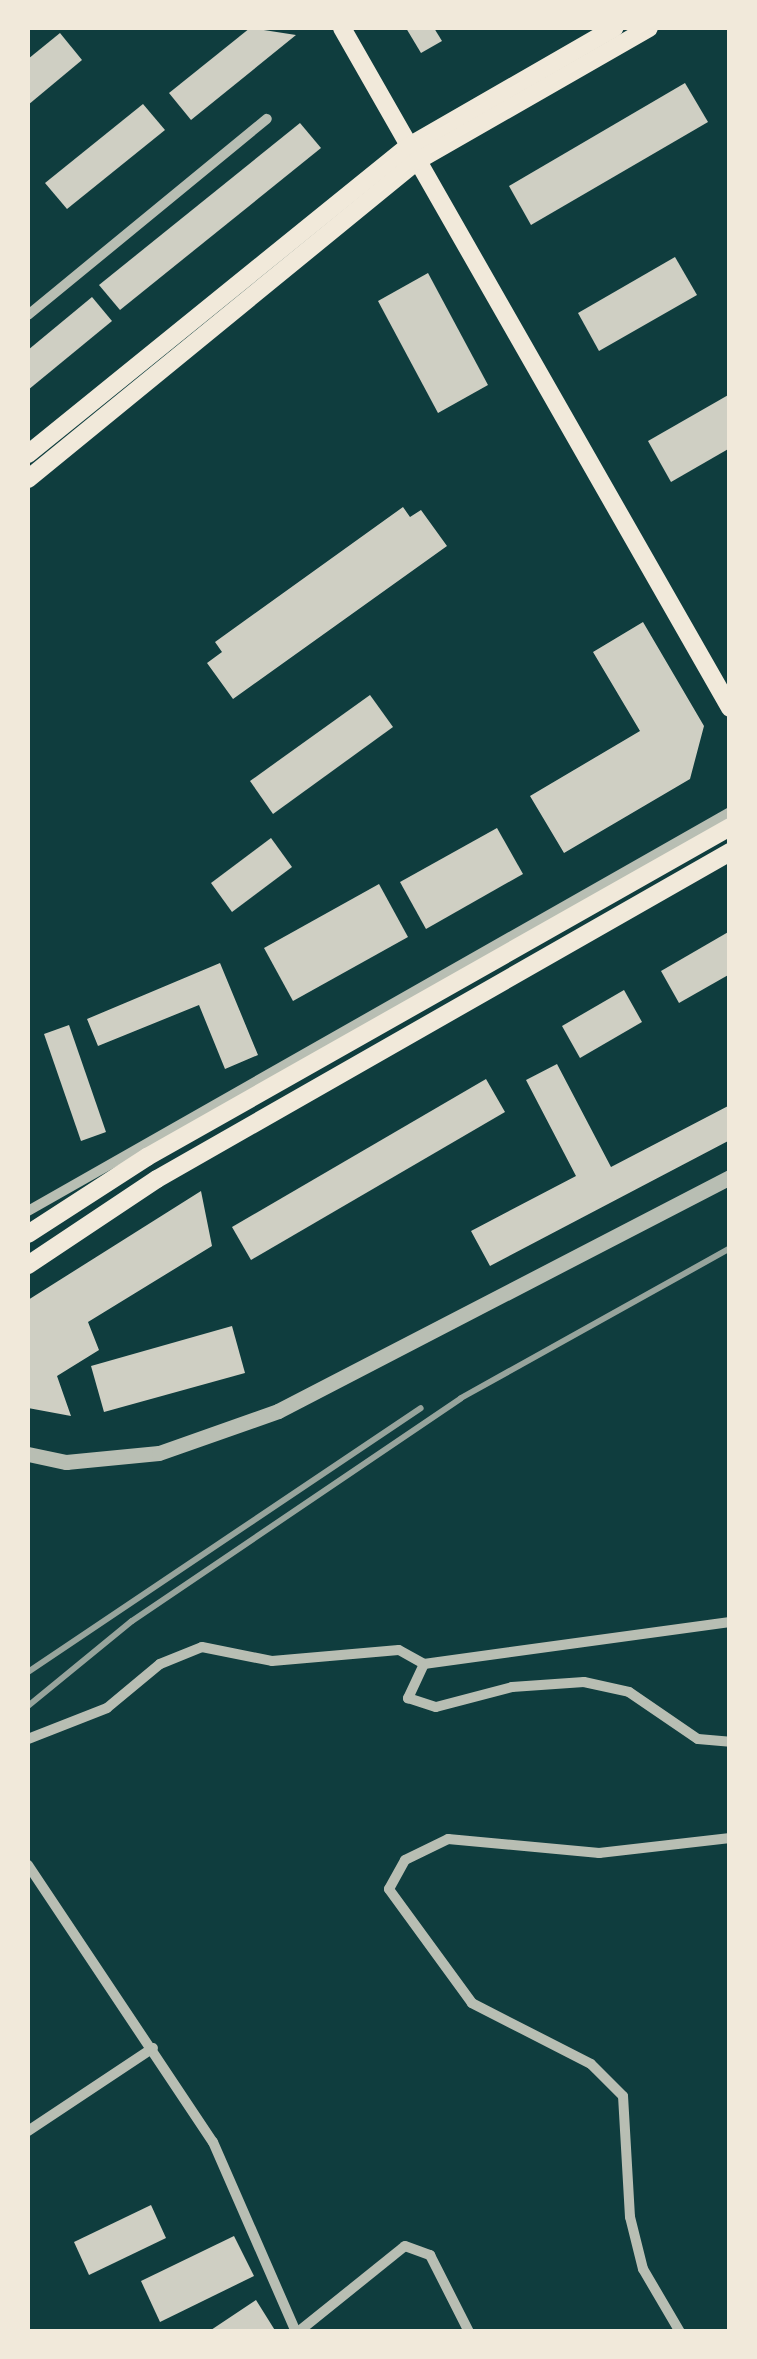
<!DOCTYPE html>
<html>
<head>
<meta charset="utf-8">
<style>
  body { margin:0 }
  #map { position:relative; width:757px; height:2359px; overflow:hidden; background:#0f3d3e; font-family:"Zilla Slab",serif }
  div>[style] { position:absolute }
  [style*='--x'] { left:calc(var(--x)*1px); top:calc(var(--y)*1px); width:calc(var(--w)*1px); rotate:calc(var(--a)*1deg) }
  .building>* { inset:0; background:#cfcfc3 }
  .minor>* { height:10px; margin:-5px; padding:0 5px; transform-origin:5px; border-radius:5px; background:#b8beb3 }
  .tertiary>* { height:15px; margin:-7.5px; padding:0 7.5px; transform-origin:7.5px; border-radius:7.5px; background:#b8beb3 }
  .secondary>* { height:18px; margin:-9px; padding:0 9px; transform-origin:9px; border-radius:9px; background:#f1e9da }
  .rail>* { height:6px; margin:-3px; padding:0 3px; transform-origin:3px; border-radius:3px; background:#97a49c }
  span { translate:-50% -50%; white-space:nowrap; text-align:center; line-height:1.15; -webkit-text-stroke:10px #f1e9da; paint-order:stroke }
  .frame { position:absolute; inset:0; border:30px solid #f1e9da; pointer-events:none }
</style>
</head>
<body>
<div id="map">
  <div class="building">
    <i style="clip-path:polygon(250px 28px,296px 35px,191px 120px,169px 93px)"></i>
    <i style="clip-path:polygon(406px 28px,434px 28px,442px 41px,421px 53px)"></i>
    <i style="clip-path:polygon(60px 33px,82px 60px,28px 105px,28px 59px)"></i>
    <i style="clip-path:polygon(685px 83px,708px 122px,531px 225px,509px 186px)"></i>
    <i style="clip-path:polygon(143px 104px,165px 130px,67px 209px,45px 183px)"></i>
    <i style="clip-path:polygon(300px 123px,321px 148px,120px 310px,99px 285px)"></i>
    <i style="clip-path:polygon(675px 257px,697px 295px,599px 351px,578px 313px)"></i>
    <i style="clip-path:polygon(428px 273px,488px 385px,438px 413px,378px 301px)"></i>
    <i style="clip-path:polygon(92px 297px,112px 321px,28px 390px,28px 350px)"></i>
    <i style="clip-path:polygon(730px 394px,730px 448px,671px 482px,648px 441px)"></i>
    <i style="clip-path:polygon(403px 507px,410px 517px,421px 510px,447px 546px,233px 699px,207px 663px,222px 652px,215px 642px)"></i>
    <i style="clip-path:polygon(643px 622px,704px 726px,690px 779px,564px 853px,530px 796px,640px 731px,593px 652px)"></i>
    <i style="clip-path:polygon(370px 695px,393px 727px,273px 814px,250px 781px)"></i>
    <i style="clip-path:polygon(497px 828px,523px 874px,426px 929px,400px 882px)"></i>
    <i style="clip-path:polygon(271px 838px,292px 867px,232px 912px,211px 883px)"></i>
    <i style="clip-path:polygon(379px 884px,408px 937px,293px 1001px,264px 948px)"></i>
    <i style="clip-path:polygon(730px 931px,730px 974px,679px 1003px,661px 971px)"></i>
    <i style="clip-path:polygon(220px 963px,258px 1055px,225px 1069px,199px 1005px,98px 1046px,87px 1019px)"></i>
    <i style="clip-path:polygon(624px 990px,642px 1022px,580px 1058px,562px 1026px)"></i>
    <i style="clip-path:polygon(69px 1025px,106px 1132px,81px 1141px,44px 1034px)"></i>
    <i style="clip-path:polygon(557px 1064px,611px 1167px,730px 1105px,730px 1140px,490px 1266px,471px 1231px,576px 1176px,526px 1080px)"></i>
    <i style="clip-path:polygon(486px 1079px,505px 1112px,251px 1260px,232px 1227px)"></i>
    <i style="clip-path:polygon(201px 1191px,212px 1246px,88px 1322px,99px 1350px,57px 1376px,71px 1416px,28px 1408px,28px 1300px)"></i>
    <i style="clip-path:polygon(232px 1326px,245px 1373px,104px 1412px,91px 1366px)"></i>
    <i style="clip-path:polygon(151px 2205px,166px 2238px,89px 2275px,74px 2242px)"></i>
    <i style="clip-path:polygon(234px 2236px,254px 2276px,160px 2322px,141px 2281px)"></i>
    <i style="clip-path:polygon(256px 2300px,276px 2332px,208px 2332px)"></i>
  </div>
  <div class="minor">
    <i style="--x:28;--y:315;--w:309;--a:-39.4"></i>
    <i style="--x:28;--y:1211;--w:807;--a:-29.61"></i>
    <i style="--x:730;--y:1622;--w:309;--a:172.2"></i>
    <i style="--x:424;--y:1664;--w:38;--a:115"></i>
    <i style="--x:408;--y:1698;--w:29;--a:18"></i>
    <i style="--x:436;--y:1707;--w:79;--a:-14.7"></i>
    <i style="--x:512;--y:1687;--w:72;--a:-4"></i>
    <i style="--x:584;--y:1682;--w:46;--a:12.5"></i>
    <i style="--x:629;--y:1692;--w:83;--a:34.3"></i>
    <i style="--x:698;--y:1739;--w:32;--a:5"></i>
    <i style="--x:28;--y:1739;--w:85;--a:-21.4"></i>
    <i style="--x:107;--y:1708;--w:69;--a:-39.7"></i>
    <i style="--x:160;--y:1664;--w:45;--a:-22"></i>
    <i style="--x:202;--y:1647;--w:71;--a:11.3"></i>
    <i style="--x:272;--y:1661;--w:127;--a:-5"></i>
    <i style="--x:399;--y:1650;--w:29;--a:29"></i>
    <i style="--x:28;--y:1865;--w:333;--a:56.3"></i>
    <i style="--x:213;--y:2142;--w:207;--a:66.4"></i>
    <i style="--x:28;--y:2131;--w:150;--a:-33.6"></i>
    <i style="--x:298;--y:2332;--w:137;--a:-38.8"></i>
    <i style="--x:405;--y:2246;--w:27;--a:20"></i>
    <i style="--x:430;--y:2255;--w:86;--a:63.1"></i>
    <i style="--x:680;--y:2332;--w:73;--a:-120.4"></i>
    <i style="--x:643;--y:2269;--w:54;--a:-104"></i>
    <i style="--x:630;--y:2217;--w:121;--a:-93.3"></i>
    <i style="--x:623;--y:2096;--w:45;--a:-135"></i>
    <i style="--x:591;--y:2064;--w:134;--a:-152.9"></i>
    <i style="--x:472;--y:2003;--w:141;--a:-126.1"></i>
    <i style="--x:389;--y:1889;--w:33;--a:-61"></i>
    <i style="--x:405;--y:1860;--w:48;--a:-26"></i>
    <i style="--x:448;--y:1839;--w:152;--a:5.3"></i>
    <i style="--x:599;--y:1853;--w:132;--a:-6.5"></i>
  </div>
  <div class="tertiary">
    <i style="--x:28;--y:1454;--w:39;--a:12"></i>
    <i style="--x:66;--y:1462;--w:93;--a:-5.5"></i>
    <i style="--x:159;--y:1453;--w:126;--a:-19.4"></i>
    <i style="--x:278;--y:1411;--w:509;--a:-27.37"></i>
  </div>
  <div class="secondary">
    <i style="--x:342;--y:28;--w:783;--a:60.29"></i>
    <i style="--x:28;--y:454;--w:490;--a:-39"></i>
    <i style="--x:409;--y:146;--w:237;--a:-29.9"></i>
    <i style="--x:28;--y:479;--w:502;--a:-39.27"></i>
    <i style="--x:417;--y:161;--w:267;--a:-29.8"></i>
    <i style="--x:28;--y:1234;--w:142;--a:-32.9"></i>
    <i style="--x:147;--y:1157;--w:670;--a:-29.51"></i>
    <i style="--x:28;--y:1265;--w:155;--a:-33.7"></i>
    <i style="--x:157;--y:1179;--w:660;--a:-29.71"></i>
  </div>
  <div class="rail">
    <i style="--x:28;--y:1672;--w:473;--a:-33.9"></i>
    <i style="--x:28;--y:1706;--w:134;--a:-39.3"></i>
    <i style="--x:132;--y:1621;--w:397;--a:-34.1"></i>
    <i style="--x:461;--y:1398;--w:308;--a:-29.1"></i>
  </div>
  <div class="frame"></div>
</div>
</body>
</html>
